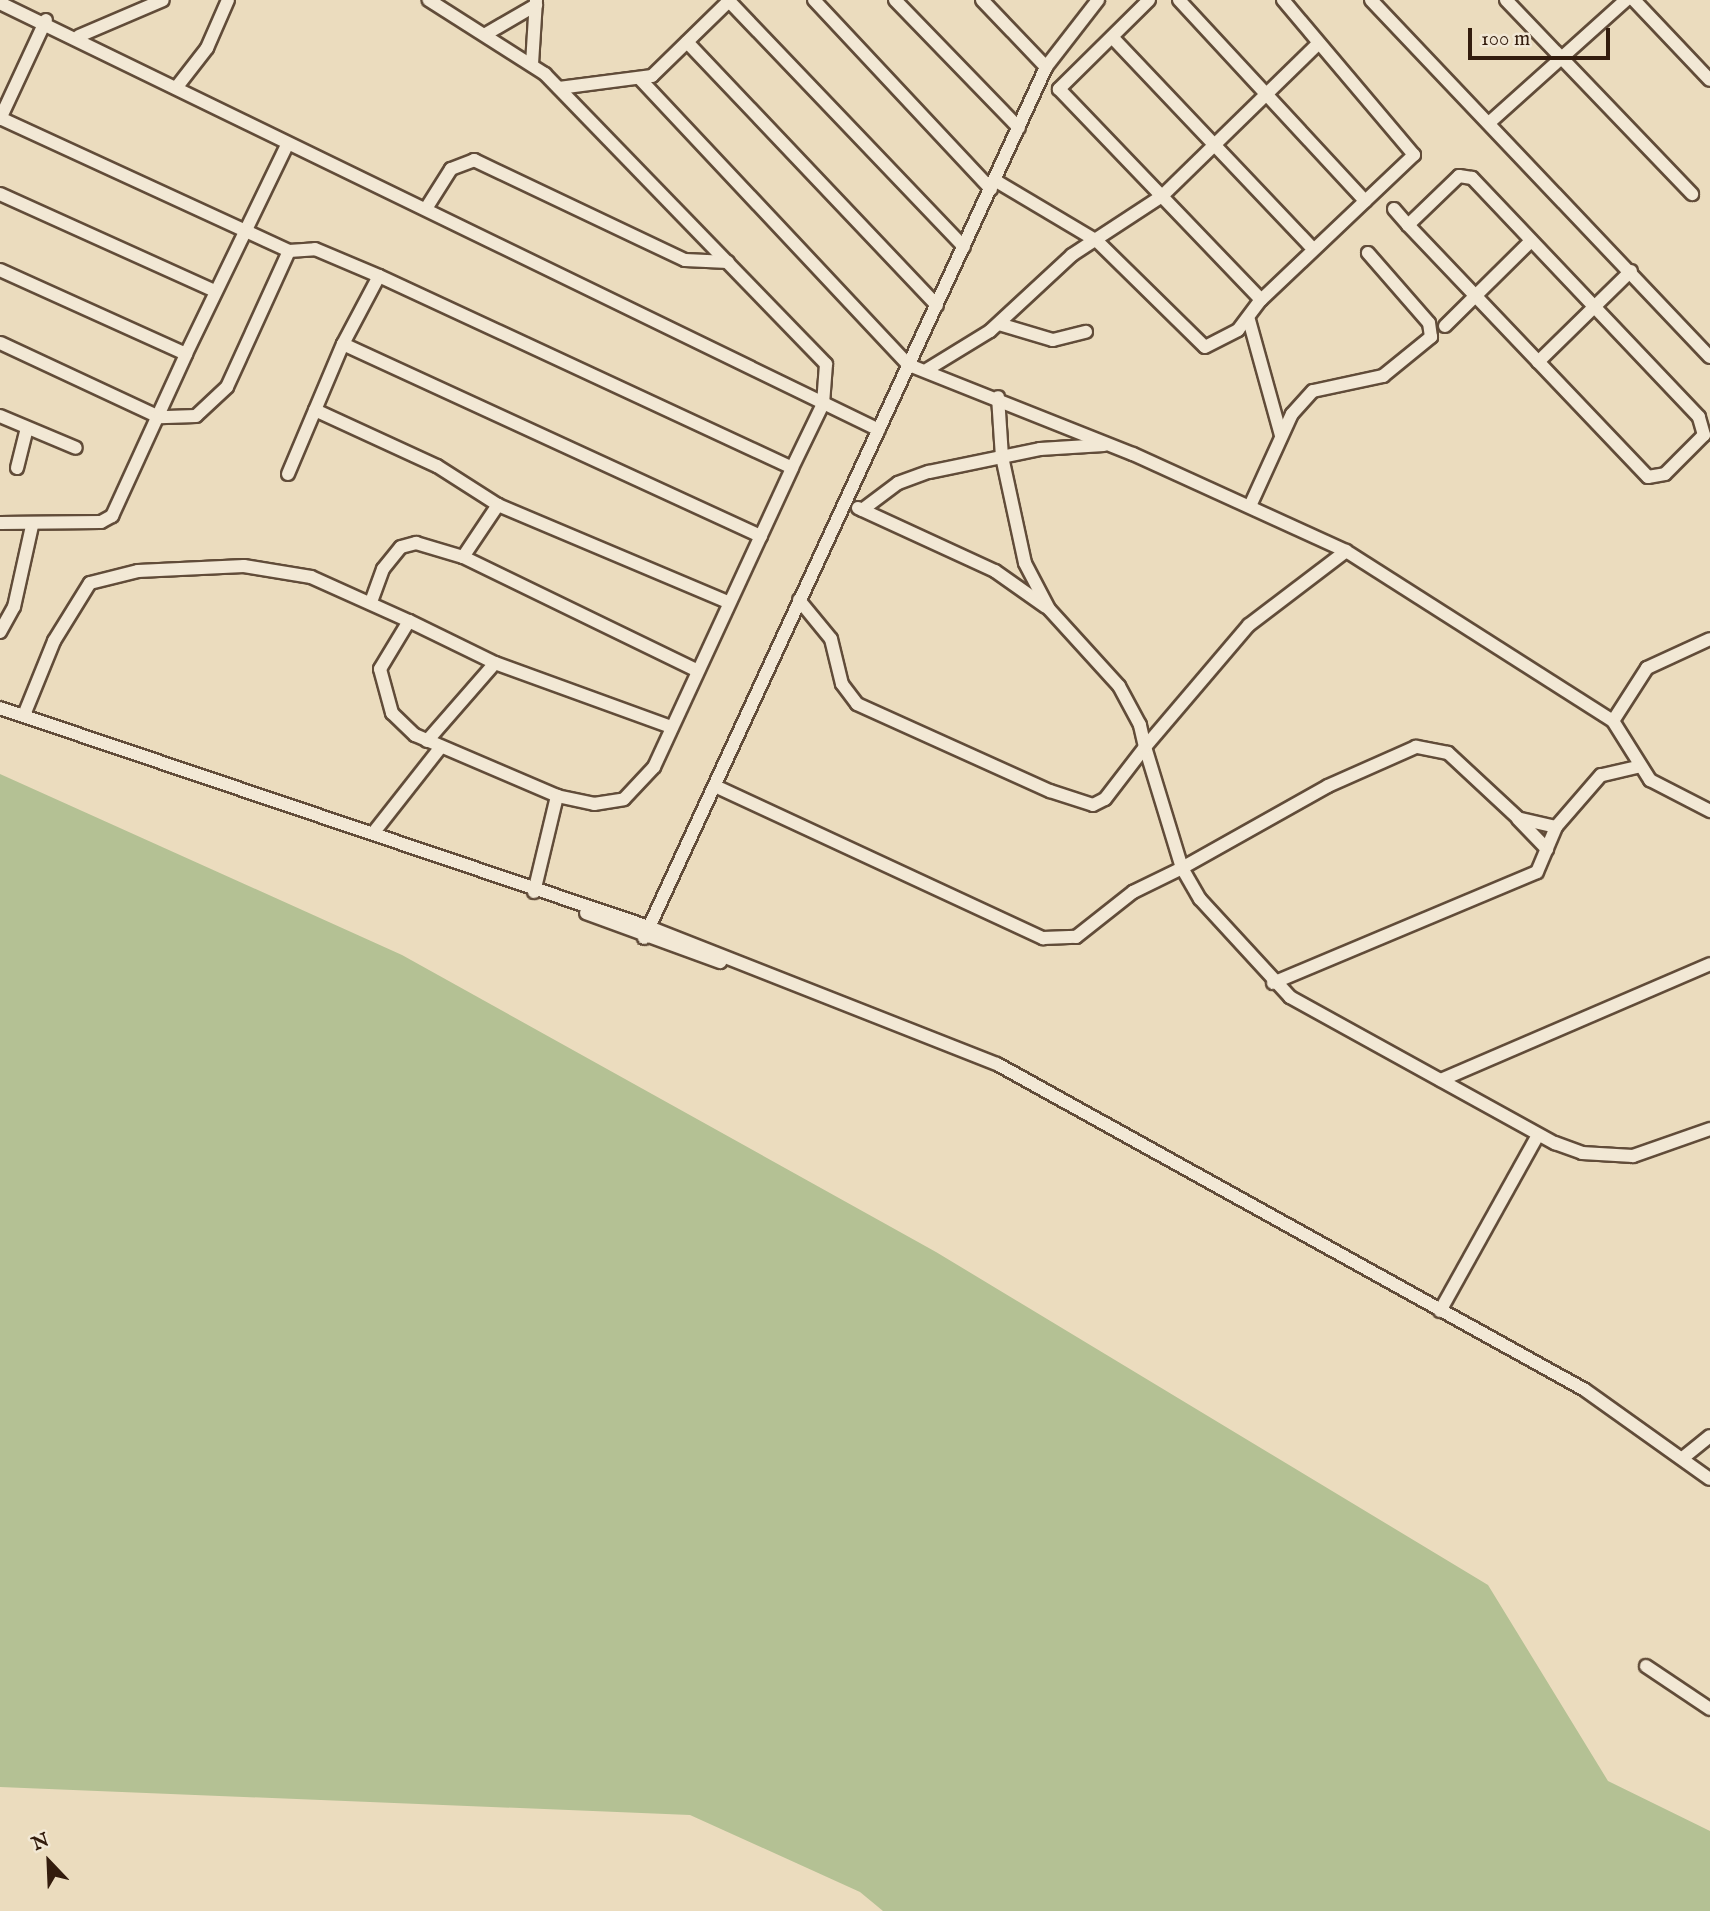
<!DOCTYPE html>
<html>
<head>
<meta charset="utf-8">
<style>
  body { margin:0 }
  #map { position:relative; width:1710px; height:1911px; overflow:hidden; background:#ebdcbe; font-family:"IM FELL English",serif }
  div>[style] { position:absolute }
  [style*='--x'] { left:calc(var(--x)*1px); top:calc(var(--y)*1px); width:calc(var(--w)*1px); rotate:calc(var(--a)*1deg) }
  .green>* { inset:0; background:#b4c194 }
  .roads { filter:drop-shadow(2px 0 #614c39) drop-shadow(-2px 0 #614c39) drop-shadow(0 2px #614c39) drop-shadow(0 -2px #614c39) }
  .minor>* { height:12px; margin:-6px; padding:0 6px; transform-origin:6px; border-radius:6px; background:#f2e8d5 }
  span { translate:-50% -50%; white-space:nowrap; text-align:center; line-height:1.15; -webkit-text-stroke:7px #f2e8d5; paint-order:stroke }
  .north { position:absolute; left:14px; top:1827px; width:70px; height:70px; -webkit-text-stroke:5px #f2e8d5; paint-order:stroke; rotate:337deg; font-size:19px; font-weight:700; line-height:28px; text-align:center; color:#331c0d }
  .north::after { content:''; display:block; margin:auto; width:24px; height:32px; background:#331c0d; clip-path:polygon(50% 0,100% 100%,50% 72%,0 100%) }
  .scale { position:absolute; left:1468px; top:28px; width:142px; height:32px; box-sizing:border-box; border:4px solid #331c0d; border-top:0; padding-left:9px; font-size:21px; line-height:24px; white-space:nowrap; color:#331c0d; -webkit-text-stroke:5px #f2e8d5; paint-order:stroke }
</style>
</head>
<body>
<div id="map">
  <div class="green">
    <i style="clip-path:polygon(0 774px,402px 955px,936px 1252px,1488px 1585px,1608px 1781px,1710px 1831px,1710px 1911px,883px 1911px,860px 1892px,690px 1815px,0 1787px)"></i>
  </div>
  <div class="roads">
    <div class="minor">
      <i style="--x:814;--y:0;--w:259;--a:46.9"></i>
      <i style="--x:895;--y:0;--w:178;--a:45.9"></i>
      <i style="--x:982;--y:0;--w:93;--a:46.3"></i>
      <i style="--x:1149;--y:0;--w:127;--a:135.3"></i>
      <i style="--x:1059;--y:89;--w:292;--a:46.2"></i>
      <i style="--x:1261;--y:300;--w:211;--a:-43.5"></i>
      <i style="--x:1414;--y:155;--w:203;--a:-130.2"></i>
      <i style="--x:1179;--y:0;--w:274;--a:47.2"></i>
      <i style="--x:1371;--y:0;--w:492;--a:46.5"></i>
      <i style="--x:1506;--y:0;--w:269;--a:46.2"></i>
      <i style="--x:1634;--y:0;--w:110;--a:46.5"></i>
      <i style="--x:729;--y:1;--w:340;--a:46.3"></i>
      <i style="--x:0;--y:3;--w:977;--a:25.91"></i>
      <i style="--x:486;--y:34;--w:58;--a:-30.1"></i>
      <i style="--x:79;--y:36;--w:91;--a:-23.2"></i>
      <i style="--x:1112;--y:37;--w:292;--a:46.5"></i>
      <i style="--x:687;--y:42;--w:363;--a:46.5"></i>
      <i style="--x:532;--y:64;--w:64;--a:-86.4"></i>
      <i style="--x:641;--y:80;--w:391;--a:46.8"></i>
      <i style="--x:909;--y:365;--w:241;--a:21.7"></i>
      <i style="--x:1133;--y:454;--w:234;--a:24.5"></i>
      <i style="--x:1346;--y:551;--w:317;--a:32.5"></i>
      <i style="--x:1613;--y:721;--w:70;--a:57.9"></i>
      <i style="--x:1650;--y:780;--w:68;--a:27.3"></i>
      <i style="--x:176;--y:88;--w:51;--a:-52.2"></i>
      <i style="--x:207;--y:48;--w:52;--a:-66.4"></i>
      <i style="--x:559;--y:88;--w:94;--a:-7.4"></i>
      <i style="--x:652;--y:76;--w:109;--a:-44.3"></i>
      <i style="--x:0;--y:118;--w:318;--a:24.7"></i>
      <i style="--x:289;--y:251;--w:149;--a:114.5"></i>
      <i style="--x:227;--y:387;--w:42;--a:136.9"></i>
      <i style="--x:196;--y:416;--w:37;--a:178"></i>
      <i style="--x:159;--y:417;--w:175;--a:-155"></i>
      <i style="--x:0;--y:119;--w:109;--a:-65.1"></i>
      <i style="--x:1490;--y:122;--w:183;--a:-41.9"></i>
      <i style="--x:996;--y:181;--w:117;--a:30.7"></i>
      <i style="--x:1097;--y:241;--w:151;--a:44.5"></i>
      <i style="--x:1205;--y:347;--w:37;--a:-27"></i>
      <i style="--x:1238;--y:330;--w:38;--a:-53"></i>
      <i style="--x:0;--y:194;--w:236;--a:24.3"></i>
      <i style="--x:427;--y:207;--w:45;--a:-57.7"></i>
      <i style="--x:451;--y:169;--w:25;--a:-21"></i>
      <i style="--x:474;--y:160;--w:233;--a:25.4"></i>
      <i style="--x:685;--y:260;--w:43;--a:2.7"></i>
      <i style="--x:1394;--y:209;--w:21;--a:49"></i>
      <i style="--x:1408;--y:225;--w:348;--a:46.4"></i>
      <i style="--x:1648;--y:477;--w:17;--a:-10"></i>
      <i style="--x:1665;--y:474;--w:55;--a:-45"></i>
      <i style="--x:1704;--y:435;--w:19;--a:-106"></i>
      <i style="--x:1699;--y:417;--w:330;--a:-133.5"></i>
      <i style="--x:1472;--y:178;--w:13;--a:-171"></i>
      <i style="--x:1459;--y:176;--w:71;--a:136.1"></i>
      <i style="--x:289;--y:251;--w:26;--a:-4"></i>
      <i style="--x:315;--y:249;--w:69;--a:22.9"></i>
      <i style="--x:379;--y:276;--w:455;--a:24.9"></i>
      <i style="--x:792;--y:468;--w:71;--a:-64.2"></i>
      <i style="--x:823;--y:404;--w:40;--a:-85.7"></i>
      <i style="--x:826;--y:364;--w:404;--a:-134.1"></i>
      <i style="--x:545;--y:74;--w:138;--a:-147.5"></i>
      <i style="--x:0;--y:270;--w:204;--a:24.3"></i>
      <i style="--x:186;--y:354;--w:232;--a:-64.2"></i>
      <i style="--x:379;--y:276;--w:77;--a:117.9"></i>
      <i style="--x:343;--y:344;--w:460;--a:24.7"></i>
      <i style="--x:1249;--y:320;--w:119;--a:74.5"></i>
      <i style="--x:999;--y:324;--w:56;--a:16.5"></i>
      <i style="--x:1053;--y:340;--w:34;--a:-14"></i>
      <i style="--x:1445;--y:326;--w:121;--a:-44.7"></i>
      <i style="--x:1538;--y:362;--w:130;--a:-44.4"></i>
      <i style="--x:928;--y:369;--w:73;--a:-31.5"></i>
      <i style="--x:990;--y:331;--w:112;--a:-42.8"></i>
      <i style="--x:1072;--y:255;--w:108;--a:-33.2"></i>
      <i style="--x:1162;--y:196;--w:219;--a:-44.3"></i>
      <i style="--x:315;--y:410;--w:134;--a:24.7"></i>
      <i style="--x:437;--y:466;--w:72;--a:32.6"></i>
      <i style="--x:0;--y:416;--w:82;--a:22.8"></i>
      <i style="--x:17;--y:468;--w:41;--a:-76"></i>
      <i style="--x:288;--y:474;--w:141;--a:-67.1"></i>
      <i style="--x:1250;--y:506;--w:101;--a:-65.5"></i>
      <i style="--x:1292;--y:414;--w:31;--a:-48"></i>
      <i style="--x:1313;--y:391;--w:72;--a:-12.1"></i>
      <i style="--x:1383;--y:376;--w:62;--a:-39.1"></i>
      <i style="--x:1431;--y:337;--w:14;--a:-98"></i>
      <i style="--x:1429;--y:323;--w:93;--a:-131.1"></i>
      <i style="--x:858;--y:508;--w:151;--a:24.7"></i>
      <i style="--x:995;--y:571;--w:62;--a:35.2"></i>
      <i style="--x:862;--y:510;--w:45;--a:-36.9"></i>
      <i style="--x:898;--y:483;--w:33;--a:-20"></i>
      <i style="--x:929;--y:472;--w:113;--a:-11.7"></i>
      <i style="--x:1040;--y:449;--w:64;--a:-3.6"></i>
      <i style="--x:0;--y:523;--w:101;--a:-0.6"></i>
      <i style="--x:101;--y:522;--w:13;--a:-29"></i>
      <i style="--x:112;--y:516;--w:178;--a:-65.4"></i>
      <i style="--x:799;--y:600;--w:50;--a:50.6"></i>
      <i style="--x:831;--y:639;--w:46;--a:76.3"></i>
      <i style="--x:842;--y:684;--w:25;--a:53"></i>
      <i style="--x:857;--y:704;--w:212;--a:24.3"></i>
      <i style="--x:1050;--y:791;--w:45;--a:18"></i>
      <i style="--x:1093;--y:805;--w:13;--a:-27"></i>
      <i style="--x:1105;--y:799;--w:66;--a:-52.4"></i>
      <i style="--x:1145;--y:747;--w:23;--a:-103"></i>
      <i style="--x:1140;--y:725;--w:44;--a:-118.3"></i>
      <i style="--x:1119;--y:686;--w:104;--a:-132.3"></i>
      <i style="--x:1049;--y:609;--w:52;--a:-117.6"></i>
      <i style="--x:1025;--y:563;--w:108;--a:-102.2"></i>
      <i style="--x:1002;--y:457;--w:60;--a:-93.8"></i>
      <i style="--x:371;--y:602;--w:35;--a:-70"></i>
      <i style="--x:383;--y:569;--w:28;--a:-51"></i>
      <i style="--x:401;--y:547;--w:16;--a:-15"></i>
      <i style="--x:416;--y:543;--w:49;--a:16.6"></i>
      <i style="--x:409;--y:621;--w:96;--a:26"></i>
      <i style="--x:0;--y:632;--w:29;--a:-61"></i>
      <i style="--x:14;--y:607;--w:83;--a:-77.5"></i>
      <i style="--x:696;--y:670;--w:259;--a:-154.1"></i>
      <i style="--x:463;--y:557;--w:63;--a:-56.1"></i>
      <i style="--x:498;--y:505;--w:250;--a:22.9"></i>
      <i style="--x:0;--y:708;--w:685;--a:18.65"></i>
      <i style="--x:649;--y:927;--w:374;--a:21.5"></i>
      <i style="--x:997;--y:1064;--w:672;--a:29"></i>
      <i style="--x:1585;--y:1390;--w:153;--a:35.5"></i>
      <i style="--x:24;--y:715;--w:80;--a:-67.9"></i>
      <i style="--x:54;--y:641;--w:68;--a:-58.2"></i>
      <i style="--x:90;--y:583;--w:49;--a:-14"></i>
      <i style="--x:138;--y:571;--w:106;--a:-2.7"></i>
      <i style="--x:244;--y:566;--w:68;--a:9.3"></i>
      <i style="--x:311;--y:577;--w:107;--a:24.2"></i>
      <i style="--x:409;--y:621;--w:56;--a:121.1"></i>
      <i style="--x:380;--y:669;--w:46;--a:74.7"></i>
      <i style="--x:392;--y:713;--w:32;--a:44"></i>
      <i style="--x:415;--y:735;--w:155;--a:23.2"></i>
      <i style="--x:557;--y:796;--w:38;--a:12"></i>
      <i style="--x:594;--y:804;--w:30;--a:-9"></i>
      <i style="--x:624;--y:799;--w:44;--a:-46.8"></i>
      <i style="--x:654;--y:767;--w:329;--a:-65.2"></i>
      <i style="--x:1613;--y:721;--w:63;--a:-57.3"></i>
      <i style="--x:1647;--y:668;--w:69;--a:-24.7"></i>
      <i style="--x:427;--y:741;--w:103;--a:-48.9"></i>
      <i style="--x:495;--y:663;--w:187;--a:20"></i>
      <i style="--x:1637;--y:767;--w:37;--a:167"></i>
      <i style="--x:1601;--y:775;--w:69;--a:130.9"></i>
      <i style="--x:1556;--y:827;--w:39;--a:-167"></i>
      <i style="--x:1518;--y:818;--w:96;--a:-137.1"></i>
      <i style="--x:1448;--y:753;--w:33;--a:-169"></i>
      <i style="--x:1416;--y:747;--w:96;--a:156.1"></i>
      <i style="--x:1328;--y:786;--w:167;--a:150.7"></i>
      <i style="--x:1182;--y:868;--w:36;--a:60"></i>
      <i style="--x:1200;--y:899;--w:133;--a:47.4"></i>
      <i style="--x:1290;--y:997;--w:303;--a:28.9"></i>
      <i style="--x:1555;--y:1143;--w:29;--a:20"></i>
      <i style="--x:1582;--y:1153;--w:51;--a:3.4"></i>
      <i style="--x:1633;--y:1156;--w:82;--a:-19.3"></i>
      <i style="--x:715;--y:786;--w:362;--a:24.9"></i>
      <i style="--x:1043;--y:938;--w:33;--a:-2"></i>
      <i style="--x:1076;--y:937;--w:73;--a:-38.3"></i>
      <i style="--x:1133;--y:892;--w:55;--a:-26.1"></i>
      <i style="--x:1182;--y:868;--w:127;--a:-107"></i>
      <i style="--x:1145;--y:747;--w:160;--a:-49.6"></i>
      <i style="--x:1249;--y:625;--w:122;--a:-37.3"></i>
      <i style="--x:1518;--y:819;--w:42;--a:46"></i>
      <i style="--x:374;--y:832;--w:108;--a:-51.8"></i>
      <i style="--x:534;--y:892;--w:99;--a:-76.5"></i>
      <i style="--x:586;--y:913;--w:143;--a:20.1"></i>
      <i style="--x:644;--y:938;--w:959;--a:-65.22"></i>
      <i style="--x:1046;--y:67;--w:85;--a:-52.2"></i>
      <i style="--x:1273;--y:983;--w:286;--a:-22.8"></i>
      <i style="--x:1537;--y:872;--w:49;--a:-67.1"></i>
      <i style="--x:1441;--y:1080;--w:293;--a:-23.3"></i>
      <i style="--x:1440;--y:1311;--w:201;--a:-60.9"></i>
      <i style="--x:1684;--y:1457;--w:33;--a:-39"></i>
      <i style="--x:1646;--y:1666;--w:77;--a:33.9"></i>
    </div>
  </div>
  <div class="north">N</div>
  <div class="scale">100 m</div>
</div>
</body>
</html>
